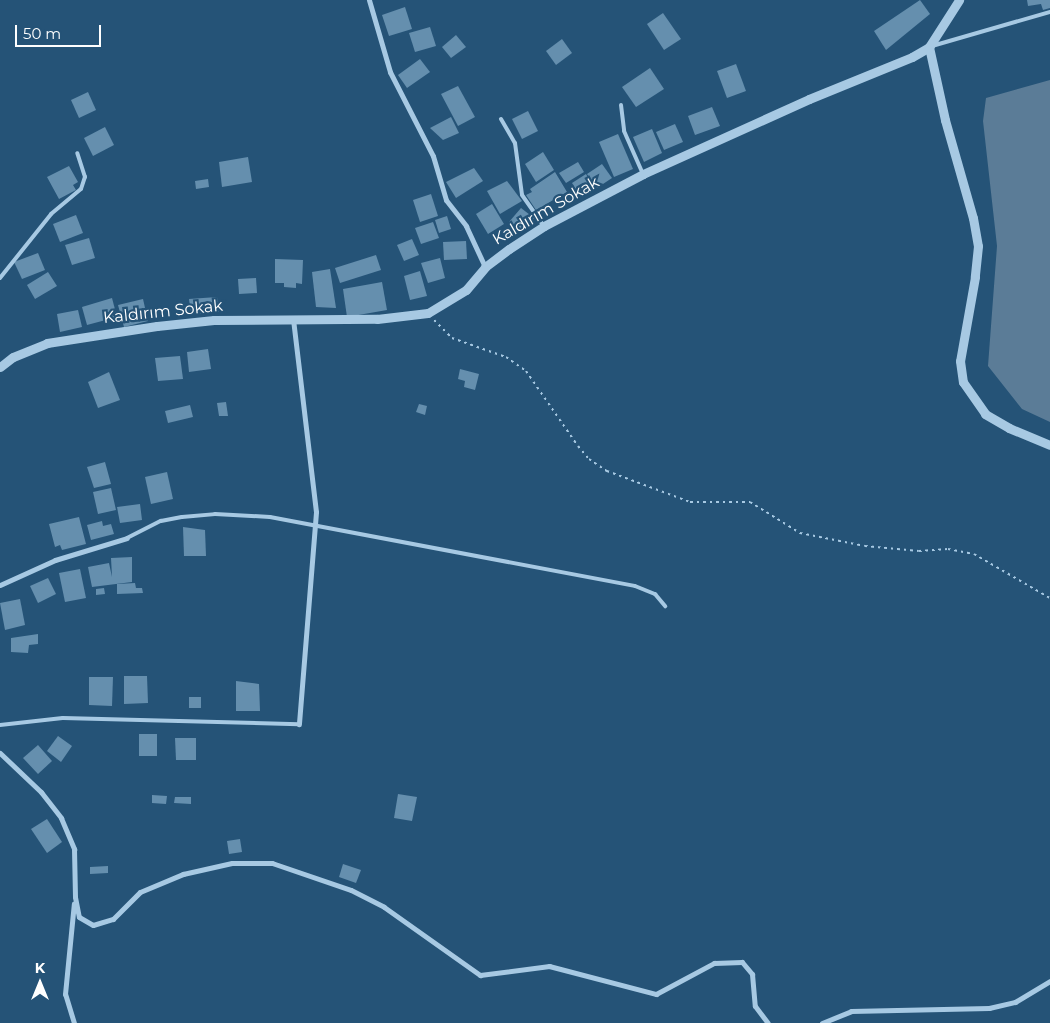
<!DOCTYPE html>
<html>
<head>
<meta charset="utf-8">
<style>
  body { margin:0 }
  #map { position:relative; width:1050px; height:1023px; overflow:hidden; background:#255377; font-family:Montserrat,sans-serif }
  div>[style] { position:absolute }
  [style*='--x'] { left:calc(var(--x)*1px); top:calc(var(--y)*1px); width:calc(var(--w)*1px); rotate:calc(var(--a)*1deg) }
  .water>* { inset:0; background:#5b7c97 }
  .building>* { inset:0; background:#658fae }
  .path>* { height:2px; margin-top:-1px; transform-origin:0; background:repeating-linear-gradient(90deg,#a7c9e3 0 2.5px,transparent 0 6.5px) }
  .service>* { height:4px; margin:-2px; padding:0 2px; transform-origin:2px; border-radius:2px; background:#a7c9e3 }
  .minor>* { height:5px; margin:-2.5px; padding:0 2.5px; transform-origin:2.5px; border-radius:2.5px; background:#a7c9e3 }
  .tertiary>* { height:9px; margin:-4.5px; padding:0 4.5px; transform-origin:4.5px; border-radius:4.5px; background:#a7c9e3 }
  span { translate:-50% -50%; white-space:nowrap; text-align:center; line-height:1.15; -webkit-text-stroke:4.5px #255377; paint-order:stroke }
  .street-label { font-size:16px; color:#fff }
  .north { position:absolute; left:15px; top:958px; width:50px; height:50px; -webkit-text-stroke:4px #255377; paint-order:stroke; rotate:0deg; font-size:14px; font-weight:700; line-height:20px; text-align:center; color:#fff }
  .north::after { content:''; display:block; margin:auto; width:18px; height:22px; background:#fff; clip-path:polygon(50% 0,100% 100%,50% 72%,0 100%) }
  .scale { position:absolute; left:15px; top:25px; width:86px; height:22px; box-sizing:border-box; border:2px solid #fff; border-top:0; padding-left:6px; font-size:15px; line-height:18px; white-space:nowrap; color:#fff; -webkit-text-stroke:4px #255377; paint-order:stroke }
</style>
</head>
<body>
<div id="map">
  <div class="water">
    <i style="clip-path:polygon(1050px 80px,1050px 422px,1022px 409px,988px 366px,997px 246px,983px 121px,986px 98px)"></i>
  </div>
  <div class="building">
    <i style="clip-path:polygon(920px 0,930px 14px,886px 50px,874px 31px)"></i>
    <i style="clip-path:polygon(1027px 0,1050px 0,1050px 8px,1043px 10px,1041px 4px,1028px 6px)"></i>
    <i style="clip-path:polygon(405px 7px,412px 29px,389px 36px,382px 15px)"></i>
    <i style="clip-path:polygon(663px 13px,681px 39px,664px 50px,647px 24px)"></i>
    <i style="clip-path:polygon(430px 27px,436px 46px,415px 52px,409px 33px)"></i>
    <i style="clip-path:polygon(456px 35px,466px 47px,451px 58px,442px 47px)"></i>
    <i style="clip-path:polygon(562px 39px,572px 53px,556px 65px,546px 51px)"></i>
    <i style="clip-path:polygon(420px 59px,430px 72px,407px 88px,398px 75px)"></i>
    <i style="clip-path:polygon(736px 64px,746px 91px,727px 98px,717px 71px)"></i>
    <i style="clip-path:polygon(650px 68px,664px 89px,636px 107px,622px 87px)"></i>
    <i style="clip-path:polygon(458px 86px,475px 117px,458px 126px,441px 94px)"></i>
    <i style="clip-path:polygon(88px 92px,96px 110px,79px 118px,71px 100px)"></i>
    <i style="clip-path:polygon(712px 107px,720px 126px,695px 135px,688px 116px)"></i>
    <i style="clip-path:polygon(528px 111px,538px 131px,522px 139px,512px 119px)"></i>
    <i style="clip-path:polygon(451px 117px,459px 133px,443px 140px,430px 128px)"></i>
    <i style="clip-path:polygon(675px 124px,683px 142px,664px 150px,656px 132px)"></i>
    <i style="clip-path:polygon(105px 127px,114px 145px,93px 156px,84px 138px)"></i>
    <i style="clip-path:polygon(652px 129px,662px 153px,644px 162px,633px 137px)"></i>
    <i style="clip-path:polygon(618px 134px,633px 169px,614px 177px,599px 142px)"></i>
    <i style="clip-path:polygon(543px 152px,554px 170px,536px 182px,525px 164px)"></i>
    <i style="clip-path:polygon(248px 157px,252px 182px,222px 187px,219px 162px)"></i>
    <i style="clip-path:polygon(578px 162px,584px 172px,566px 183px,559px 173px)"></i>
    <i style="clip-path:polygon(602px 164px,612px 178px,597px 188px,587px 174px)"></i>
    <i style="clip-path:polygon(69px 166px,78px 182px,73px 185px,76px 190px,59px 199px,47px 177px)"></i>
    <i style="clip-path:polygon(474px 168px,483px 181px,456px 198px,446px 182px)"></i>
    <i style="clip-path:polygon(555px 172px,567px 192px,536px 210px,526px 195px,532px 192px,530px 189px)"></i>
    <i style="clip-path:polygon(586px 174px,594px 188px,580px 196px,572px 183px)"></i>
    <i style="clip-path:polygon(208px 179px,209px 187px,196px 189px,195px 181px)"></i>
    <i style="clip-path:polygon(507px 181px,522px 201px,500px 214px,487px 191px)"></i>
    <i style="clip-path:polygon(431px 194px,438px 216px,420px 222px,413px 200px)"></i>
    <i style="clip-path:polygon(492px 204px,504px 224px,488px 234px,476px 214px)"></i>
    <i style="clip-path:polygon(521px 208px,534px 218px,522px 232px,509px 222px)"></i>
    <i style="clip-path:polygon(76px 215px,83px 233px,60px 242px,53px 224px)"></i>
    <i style="clip-path:polygon(447px 216px,451px 229px,439px 233px,435px 220px)"></i>
    <i style="clip-path:polygon(433px 222px,439px 238px,421px 244px,415px 228px)"></i>
    <i style="clip-path:polygon(89px 238px,95px 258px,72px 265px,65px 245px)"></i>
    <i style="clip-path:polygon(412px 239px,419px 255px,404px 261px,397px 245px)"></i>
    <i style="clip-path:polygon(466px 241px,467px 259px,444px 260px,443px 242px)"></i>
    <i style="clip-path:polygon(38px 253px,45px 270px,22px 279px,14px 262px)"></i>
    <i style="clip-path:polygon(376px 255px,381px 270px,340px 283px,335px 268px)"></i>
    <i style="clip-path:polygon(440px 258px,445px 278px,428px 283px,421px 263px)"></i>
    <i style="clip-path:polygon(275px 259px,303px 260px,302px 284px,296px 283px,296px 288px,284px 287px,284px 283px,275px 283px)"></i>
    <i style="clip-path:polygon(330px 269px,336px 308px,316px 307px,312px 272px)"></i>
    <i style="clip-path:polygon(420px 271px,427px 296px,410px 300px,404px 276px)"></i>
    <i style="clip-path:polygon(48px 272px,57px 286px,35px 299px,27px 285px)"></i>
    <i style="clip-path:polygon(256px 278px,257px 293px,239px 294px,238px 279px)"></i>
    <i style="clip-path:polygon(382px 282px,387px 310px,347px 317px,343px 289px)"></i>
    <i style="clip-path:polygon(217px 297px,219px 312px,191px 314px,189px 299px)"></i>
    <i style="clip-path:polygon(112px 298px,117px 317px,87px 325px,82px 307px)"></i>
    <i style="clip-path:polygon(143px 299px,148px 321px,124px 327px,118px 305px)"></i>
    <i style="clip-path:polygon(78px 310px,82px 327px,60px 332px,57px 314px)"></i>
    <i style="clip-path:polygon(208px 349px,211px 369px,189px 372px,187px 352px)"></i>
    <i style="clip-path:polygon(180px 356px,183px 379px,158px 381px,155px 358px)"></i>
    <i style="clip-path:polygon(460px 369px,479px 374px,475px 390px,464px 387px,465px 381px,458px 379px)"></i>
    <i style="clip-path:polygon(109px 372px,120px 400px,98px 408px,88px 382px)"></i>
    <i style="clip-path:polygon(226px 402px,228px 416px,219px 416px,217px 403px)"></i>
    <i style="clip-path:polygon(419px 404px,427px 406px,425px 415px,416px 412px)"></i>
    <i style="clip-path:polygon(190px 405px,193px 417px,168px 423px,165px 411px)"></i>
    <i style="clip-path:polygon(105px 462px,111px 484px,94px 488px,87px 467px)"></i>
    <i style="clip-path:polygon(167px 472px,173px 499px,151px 504px,145px 477px)"></i>
    <i style="clip-path:polygon(111px 488px,116px 510px,98px 514px,93px 492px)"></i>
    <i style="clip-path:polygon(140px 504px,142px 520px,120px 523px,117px 507px)"></i>
    <i style="clip-path:polygon(79px 517px,86px 544px,62px 550px,60px 545px,55px 547px,49px 524px)"></i>
    <i style="clip-path:polygon(102px 521px,103px 526px,111px 524px,114px 534px,91px 540px,87px 525px)"></i>
    <i style="clip-path:polygon(183px 527px,205px 530px,206px 556px,184px 556px)"></i>
    <i style="clip-path:polygon(132px 557px,132px 582px,92px 587px,88px 567px,109px 563px,112px 577px,111px 558px)"></i>
    <i style="clip-path:polygon(80px 569px,86px 598px,65px 602px,59px 573px)"></i>
    <i style="clip-path:polygon(48px 578px,56px 594px,38px 603px,30px 586px)"></i>
    <i style="clip-path:polygon(135px 583px,136px 588px,142px 588px,143px 593px,117px 594px,117px 584px)"></i>
    <i style="clip-path:polygon(104px 588px,105px 594px,96px 595px,96px 589px)"></i>
    <i style="clip-path:polygon(20px 599px,25px 625px,5px 630px,0 603px)"></i>
    <i style="clip-path:polygon(38px 634px,38px 644px,29px 645px,28px 653px,11px 652px,11px 638px)"></i>
    <i style="clip-path:polygon(124px 676px,147px 676px,148px 703px,124px 704px)"></i>
    <i style="clip-path:polygon(89px 677px,113px 677px,112px 706px,89px 705px)"></i>
    <i style="clip-path:polygon(236px 681px,259px 684px,260px 711px,236px 711px)"></i>
    <i style="clip-path:polygon(189px 697px,201px 697px,201px 708px,189px 708px)"></i>
    <i style="clip-path:polygon(139px 734px,157px 734px,157px 756px,139px 756px)"></i>
    <i style="clip-path:polygon(58px 736px,72px 746px,61px 762px,47px 751px)"></i>
    <i style="clip-path:polygon(175px 738px,196px 738px,196px 760px,176px 760px)"></i>
    <i style="clip-path:polygon(38px 745px,52px 761px,38px 774px,23px 758px)"></i>
    <i style="clip-path:polygon(398px 794px,417px 797px,412px 821px,394px 818px)"></i>
    <i style="clip-path:polygon(152px 795px,167px 796px,166px 804px,152px 803px)"></i>
    <i style="clip-path:polygon(175px 797px,191px 797px,191px 804px,174px 803px)"></i>
    <i style="clip-path:polygon(47px 819px,62px 842px,47px 853px,31px 829px)"></i>
    <i style="clip-path:polygon(240px 839px,242px 852px,229px 854px,227px 841px)"></i>
    <i style="clip-path:polygon(343px 864px,361px 870px,356px 883px,339px 877px)"></i>
    <i style="clip-path:polygon(108px 866px,108px 873px,90px 874px,90px 867px)"></i>
  </div>
  <div class="path">
    <i style="--x:434;--y:320;--w:25;--a:45"></i>
    <i style="--x:452;--y:338;--w:57;--a:19.4"></i>
    <i style="--x:506;--y:357;--w:24;--a:35"></i>
    <i style="--x:526;--y:371;--w:91;--a:55.3"></i>
    <i style="--x:578;--y:446;--w:17;--a:50"></i>
    <i style="--x:589;--y:459;--w:22;--a:34"></i>
    <i style="--x:607;--y:471;--w:89;--a:20.5"></i>
    <i style="--x:690;--y:502;--w:60;--a:0"></i>
    <i style="--x:750;--y:502;--w:59;--a:31.8"></i>
    <i style="--x:800;--y:533;--w:66;--a:11.3"></i>
    <i style="--x:865;--y:546;--w:54;--a:5.3"></i>
    <i style="--x:919;--y:551;--w:29;--a:-4"></i>
    <i style="--x:948;--y:549;--w:26;--a:11"></i>
    <i style="--x:974;--y:554;--w:88;--a:30.1"></i>
  </div>
  <div class="service">
    <i style="--x:932;--y:46;--w:123;--a:-16.1"></i>
    <i style="--x:621;--y:105;--w:26;--a:83"></i>
    <i style="--x:624;--y:131;--w:47;--a:66.2"></i>
    <i style="--x:501;--y:119;--w:28;--a:60"></i>
    <i style="--x:515;--y:143;--w:52;--a:82.3"></i>
    <i style="--x:522;--y:195;--w:38;--a:55"></i>
    <i style="--x:0;--y:278;--w:82;--a:-51.4"></i>
    <i style="--x:51;--y:214;--w:39;--a:-40"></i>
    <i style="--x:81;--y:189;--w:13;--a:-72"></i>
    <i style="--x:85;--y:177;--w:25;--a:-108"></i>
    <i style="--x:127;--y:538;--w:38;--a:-27"></i>
    <i style="--x:161;--y:521;--w:21;--a:-11"></i>
    <i style="--x:182;--y:517;--w:33;--a:-5"></i>
    <i style="--x:215;--y:514;--w:55;--a:3.1"></i>
    <i style="--x:270;--y:517;--w:371;--a:10.7"></i>
    <i style="--x:635;--y:586;--w:22;--a:22"></i>
    <i style="--x:655;--y:594;--w:16;--a:50"></i>
    <i style="--x:0;--y:725;--w:63;--a:-6.3"></i>
    <i style="--x:63;--y:718;--w:236;--a:1.5"></i>
  </div>
  <div class="minor">
    <i style="--x:369;--y:0;--w:75;--a:73.7"></i>
    <i style="--x:390;--y:72;--w:94;--a:62.9"></i>
    <i style="--x:433;--y:156;--w:46;--a:73.5"></i>
    <i style="--x:446;--y:200;--w:33;--a:52"></i>
    <i style="--x:466;--y:226;--w:45;--a:65.1"></i>
    <i style="--x:293;--y:319;--w:194;--a:83.2"></i>
    <i style="--x:316;--y:512;--w:213;--a:94.6"></i>
    <i style="--x:0;--y:585;--w:60;--a:-24.4"></i>
    <i style="--x:55;--y:560;--w:75;--a:-17"></i>
    <i style="--x:0;--y:753;--w:57;--a:43.6"></i>
    <i style="--x:41;--y:792;--w:33;--a:52"></i>
    <i style="--x:61;--y:818;--w:34;--a:67"></i>
    <i style="--x:74;--y:849;--w:48;--a:88.8"></i>
    <i style="--x:75;--y:897;--w:20;--a:79"></i>
    <i style="--x:79;--y:917;--w:16;--a:30"></i>
    <i style="--x:93;--y:925;--w:21;--a:-17"></i>
    <i style="--x:113;--y:919;--w:38;--a:-45"></i>
    <i style="--x:140;--y:892;--w:47;--a:-22.7"></i>
    <i style="--x:183;--y:874;--w:50;--a:-12.7"></i>
    <i style="--x:232;--y:863;--w:40;--a:0"></i>
    <i style="--x:272;--y:863;--w:83;--a:18.9"></i>
    <i style="--x:351;--y:890;--w:37;--a:27"></i>
    <i style="--x:384;--y:907;--w:118;--a:35.3"></i>
    <i style="--x:480;--y:975;--w:70;--a:-7.4"></i>
    <i style="--x:549;--y:966;--w:111;--a:14.7"></i>
    <i style="--x:656;--y:994;--w:66;--a:-28.1"></i>
    <i style="--x:714;--y:963;--w:28;--a:-2"></i>
    <i style="--x:742;--y:962;--w:16;--a:50"></i>
    <i style="--x:752;--y:974;--w:32;--a:85"></i>
    <i style="--x:755;--y:1006;--w:21;--a:53"></i>
    <i style="--x:74;--y:1023;--w:30;--a:-107"></i>
    <i style="--x:65;--y:994;--w:91;--a:-84.4"></i>
    <i style="--x:822;--y:1023;--w:31;--a:-22"></i>
    <i style="--x:851;--y:1011;--w:138;--a:-1.2"></i>
    <i style="--x:989;--y:1008;--w:27;--a:-13"></i>
    <i style="--x:1015;--y:1002;--w:41;--a:-31"></i>
  </div>
  <div class="tertiary">
    <i style="--x:929;--y:47;--w:75;--a:77.6"></i>
    <i style="--x:945;--y:120;--w:102;--a:74.1"></i>
    <i style="--x:973;--y:218;--w:28;--a:80"></i>
    <i style="--x:978;--y:246;--w:31;--a:96"></i>
    <i style="--x:975;--y:277;--w:85;--a:100.1"></i>
    <i style="--x:960;--y:361;--w:21;--a:82"></i>
    <i style="--x:963;--y:382;--w:39;--a:55"></i>
    <i style="--x:985;--y:414;--w:28;--a:30"></i>
    <i style="--x:1009;--y:428;--w:44;--a:22.5"></i>
    <i style="--x:0;--y:367;--w:16;--a:-38"></i>
    <i style="--x:13;--y:357;--w:37;--a:-22"></i>
    <i style="--x:47;--y:343;--w:111;--a:-8.8"></i>
    <i style="--x:157;--y:326;--w:57;--a:-6"></i>
    <i style="--x:214;--y:320;--w:163;--a:-0.4"></i>
    <i style="--x:377;--y:319;--w:51;--a:-6.7"></i>
    <i style="--x:428;--y:313;--w:44;--a:-31.2"></i>
    <i style="--x:466;--y:290;--w:30;--a:-50"></i>
    <i style="--x:485;--y:267;--w:30;--a:-37"></i>
    <i style="--x:509;--y:249;--w:42;--a:-33.3"></i>
    <i style="--x:544;--y:226;--w:112;--a:-27.7"></i>
    <i style="--x:643;--y:174;--w:182;--a:-24.3"></i>
    <i style="--x:809;--y:99;--w:111;--a:-22.2"></i>
    <i style="--x:912;--y:57;--w:20;--a:-30"></i>
    <i style="--x:929;--y:47;--w:56;--a:-57.4"></i>
  </div>
  <div class="street-label">
    <span style="left:546px;top:211px;rotate:-30deg">Kaldırım Sokak</span>
    <span style="left:163px;top:312px;rotate:-6deg">Kaldırım Sokak</span>
  </div>
  <div class="north">K</div>
  <div class="scale">50 m</div>
</div>
</body>
</html>
